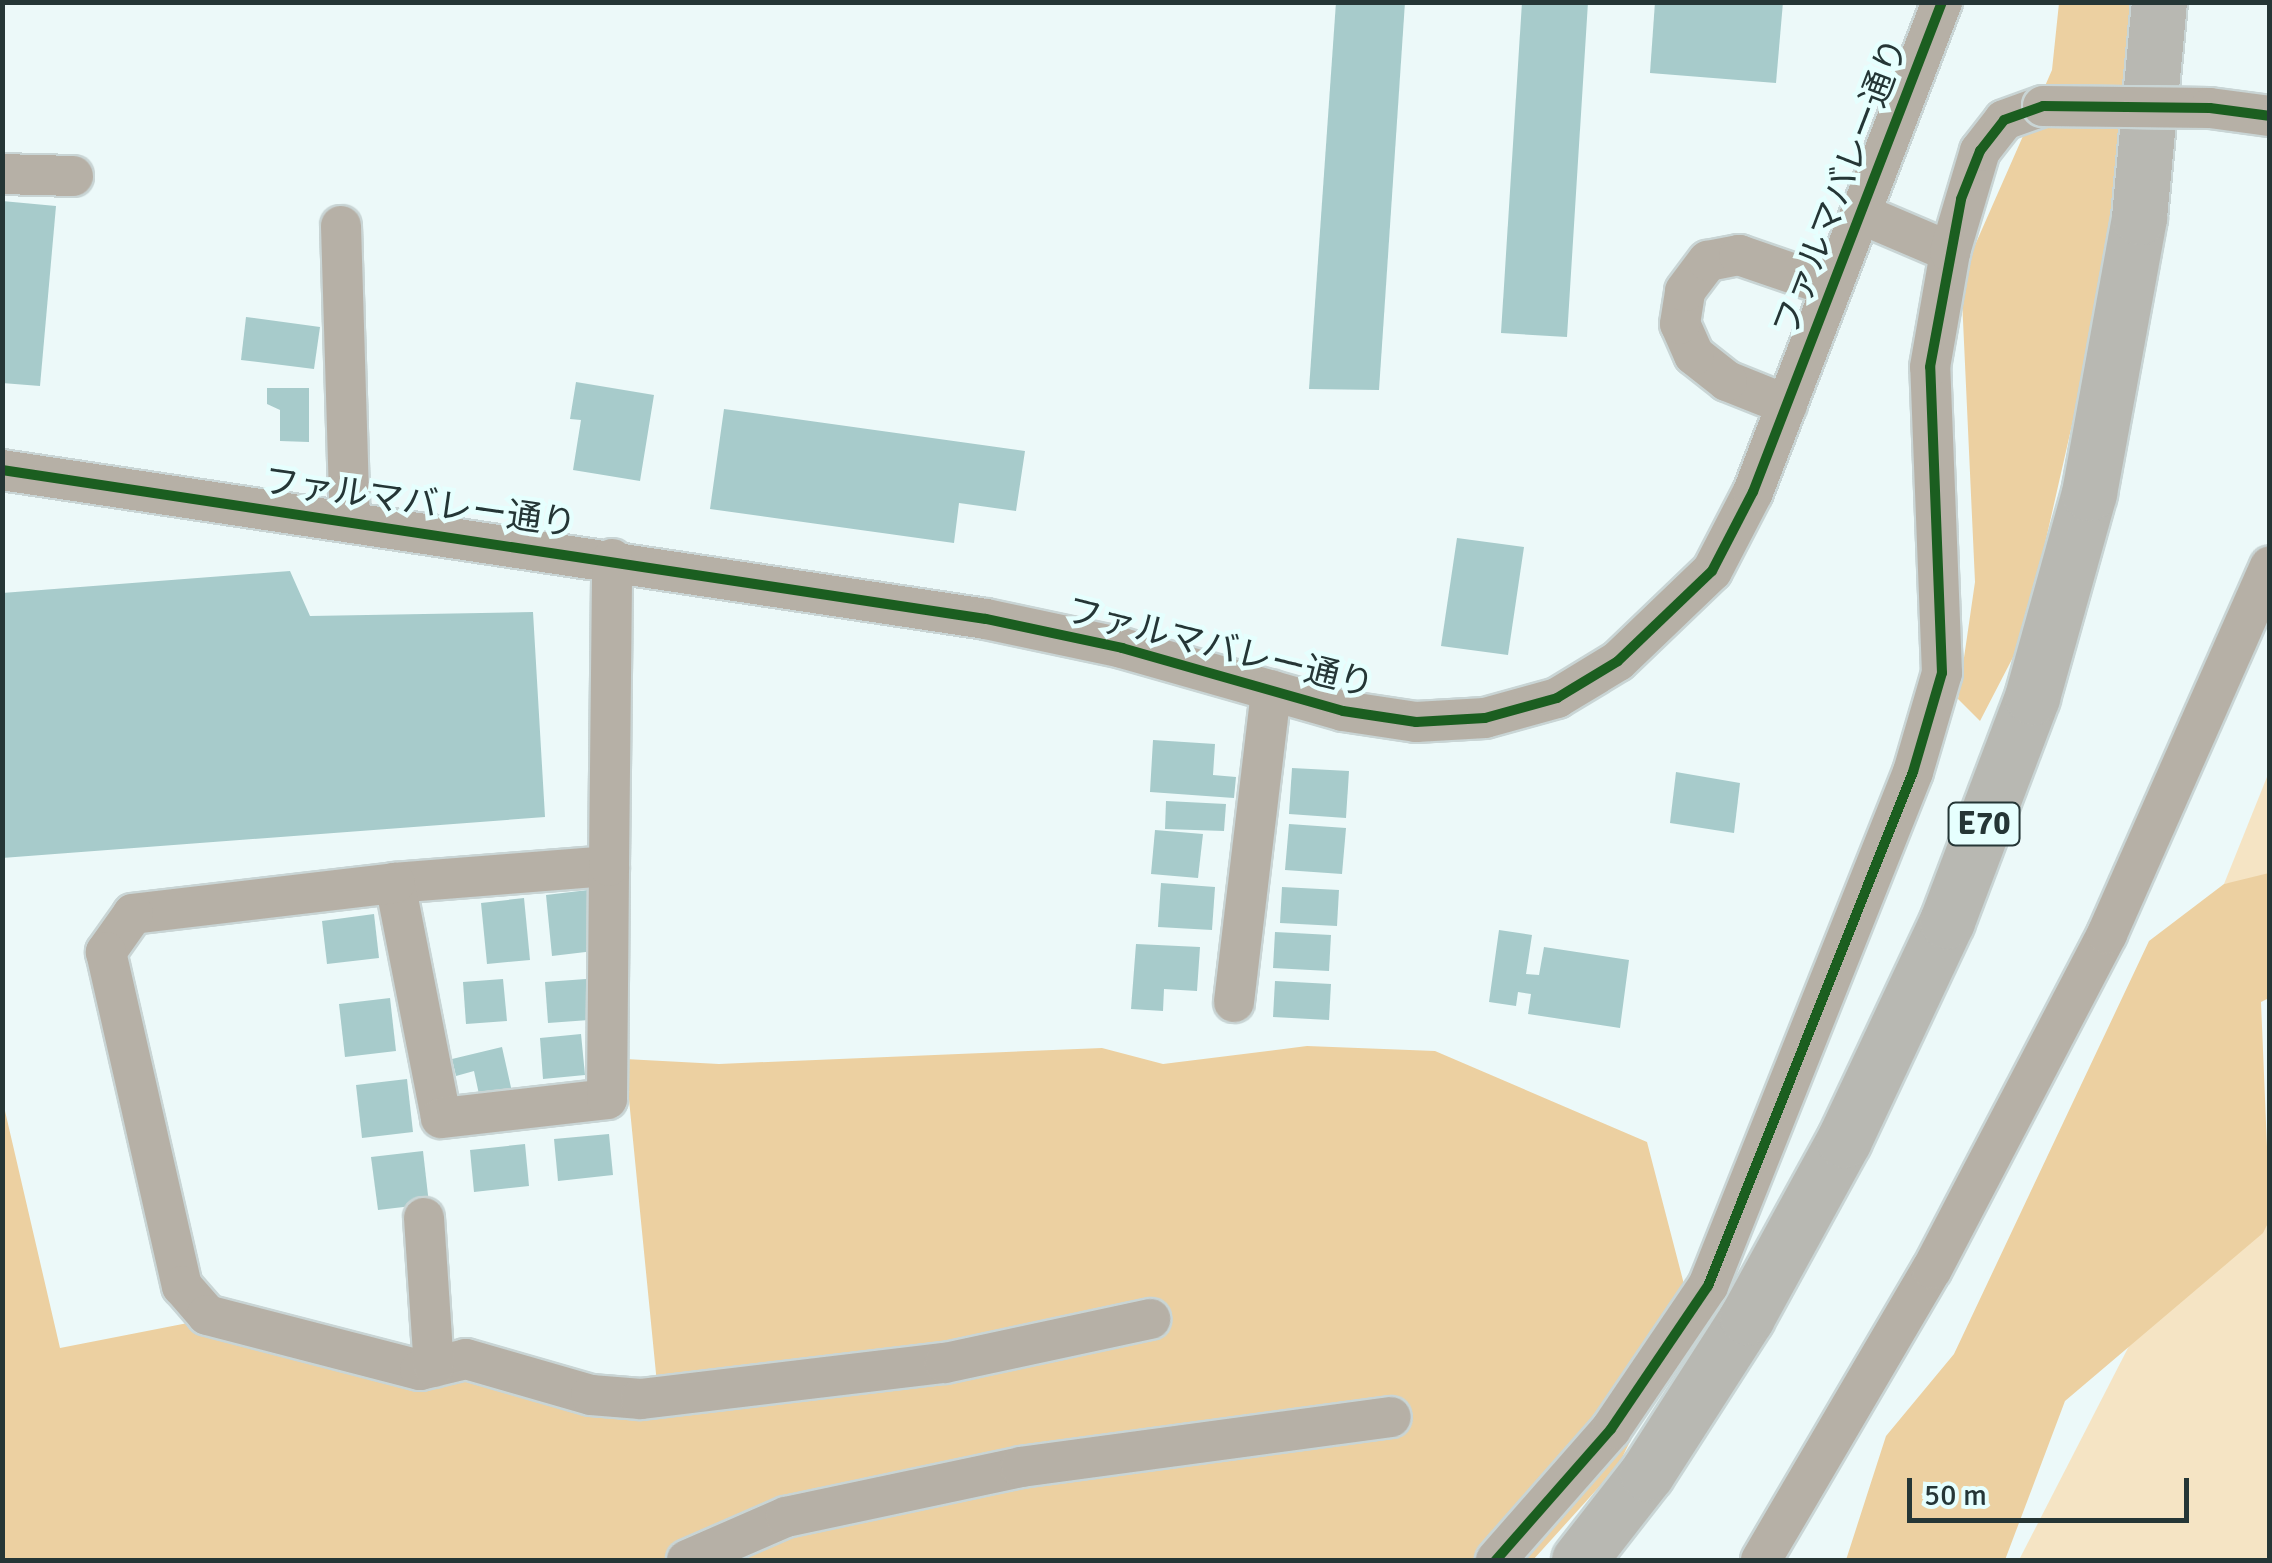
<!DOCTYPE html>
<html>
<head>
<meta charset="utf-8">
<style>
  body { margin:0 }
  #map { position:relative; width:2272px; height:1563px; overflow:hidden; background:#ecf9f9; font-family:Signika,"Noto Sans JP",sans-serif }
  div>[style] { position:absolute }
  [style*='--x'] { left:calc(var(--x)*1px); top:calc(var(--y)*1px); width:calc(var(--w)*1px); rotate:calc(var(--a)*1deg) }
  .green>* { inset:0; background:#f5e4c4 }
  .forest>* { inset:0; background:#ecd0a1 }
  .building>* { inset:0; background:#a7cbcb }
  .roads { filter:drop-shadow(2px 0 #c9d5d5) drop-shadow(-2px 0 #c9d5d5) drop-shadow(0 2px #c9d5d5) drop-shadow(0 -2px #c9d5d5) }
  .minor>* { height:40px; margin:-20px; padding:0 20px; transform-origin:20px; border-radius:20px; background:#b6b0a6 }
  .highway>* { height:55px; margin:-27.5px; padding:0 27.5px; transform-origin:27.5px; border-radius:27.5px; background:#b8b8b2 }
  .bridges { filter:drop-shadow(2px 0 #c9d5d5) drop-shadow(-2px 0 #c9d5d5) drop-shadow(0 2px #c9d5d5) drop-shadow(0 -2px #c9d5d5) }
  .minor-bridge>* { height:40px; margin:-20px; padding:0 20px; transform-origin:20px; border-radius:20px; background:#b6b0a6 }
  .cycleway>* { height:10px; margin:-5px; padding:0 5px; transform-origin:5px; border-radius:5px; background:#1b5e20 }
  span { translate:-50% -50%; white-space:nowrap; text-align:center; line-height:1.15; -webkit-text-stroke:9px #e6fffe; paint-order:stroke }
  .shield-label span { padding:2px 8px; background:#e6fffe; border:2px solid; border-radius:8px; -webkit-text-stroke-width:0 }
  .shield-label { font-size:32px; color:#253636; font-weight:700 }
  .street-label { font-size:35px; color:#253636 }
  .frame { position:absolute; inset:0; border:5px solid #253636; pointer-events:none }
  .scale { position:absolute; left:1907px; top:1478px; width:282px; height:45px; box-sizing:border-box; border:5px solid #253636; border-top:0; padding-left:12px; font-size:30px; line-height:35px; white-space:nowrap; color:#253636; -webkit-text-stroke:8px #e6fffe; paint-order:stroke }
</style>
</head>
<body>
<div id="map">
  <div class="green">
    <i style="clip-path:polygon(2269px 772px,2269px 877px,2224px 884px)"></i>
    <i style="clip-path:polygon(2269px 1202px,2269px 1560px,2019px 1560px,2129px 1346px)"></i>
  </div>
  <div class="forest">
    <i style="clip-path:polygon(2059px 3px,2130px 3px,2119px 218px,2024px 636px,1980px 721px,1958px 699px,1975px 582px,1961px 277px,2052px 70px)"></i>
    <i style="clip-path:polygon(2269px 873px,2269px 998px,2261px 1002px,2270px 1219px,2263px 1233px,2065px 1401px,2005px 1560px,1846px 1560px,1886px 1436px,1954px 1354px,2149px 941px,2224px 884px)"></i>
    <i style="clip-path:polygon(1307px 1046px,1435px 1051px,1647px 1142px,1692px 1315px,1618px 1466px,1533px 1560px,3px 1560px,2px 1098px,60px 1348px,198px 1321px,659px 1404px,625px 1059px,719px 1064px,1102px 1048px,1163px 1064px)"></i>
  </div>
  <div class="building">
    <i style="clip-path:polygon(1336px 2px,1405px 2px,1379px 390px,1309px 389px)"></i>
    <i style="clip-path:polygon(1522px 2px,1588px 2px,1567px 337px,1501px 333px)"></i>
    <i style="clip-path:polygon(1655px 2px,1783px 2px,1776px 83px,1650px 73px)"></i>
    <i style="clip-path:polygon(2px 201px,56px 206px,40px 386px,2px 383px)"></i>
    <i style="clip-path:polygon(246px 317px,320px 327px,314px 369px,241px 360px)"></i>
    <i style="clip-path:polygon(576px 382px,654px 395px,640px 481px,573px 470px,581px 420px,570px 419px)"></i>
    <i style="clip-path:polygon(267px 388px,309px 388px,309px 442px,280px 441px,280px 410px,267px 404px)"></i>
    <i style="clip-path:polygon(724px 409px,1025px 451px,1016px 511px,959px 503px,954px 543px,710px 509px)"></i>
    <i style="clip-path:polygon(1457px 538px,1524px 547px,1508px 655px,1441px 646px)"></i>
    <i style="clip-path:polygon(290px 571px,310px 616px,533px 612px,545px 817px,2px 858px,2px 593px)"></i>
    <i style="clip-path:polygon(1153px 740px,1215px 744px,1213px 775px,1236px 777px,1234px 798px,1150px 792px)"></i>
    <i style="clip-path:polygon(1292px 768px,1349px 771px,1346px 818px,1289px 814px)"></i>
    <i style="clip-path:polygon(1676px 772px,1740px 783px,1734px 833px,1670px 823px)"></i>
    <i style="clip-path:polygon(1166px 801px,1226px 804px,1224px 831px,1165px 829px)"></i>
    <i style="clip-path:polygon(1289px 824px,1346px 828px,1342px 874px,1285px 870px)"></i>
    <i style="clip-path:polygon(1155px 830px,1203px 834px,1198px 878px,1151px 874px)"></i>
    <i style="clip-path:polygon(1161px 883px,1215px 887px,1212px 930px,1158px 927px)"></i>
    <i style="clip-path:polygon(1282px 887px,1339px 890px,1337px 926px,1280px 923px)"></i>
    <i style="clip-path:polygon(588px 890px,594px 951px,552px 956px,546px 895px)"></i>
    <i style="clip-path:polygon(524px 898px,530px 960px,487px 964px,481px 903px)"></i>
    <i style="clip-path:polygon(374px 914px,379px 958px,327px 964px,322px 921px)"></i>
    <i style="clip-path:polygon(1499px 930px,1532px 935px,1526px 974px,1539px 975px,1544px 947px,1629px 960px,1620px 1028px,1528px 1014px,1531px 994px,1518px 992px,1516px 1006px,1489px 1002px)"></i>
    <i style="clip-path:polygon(1275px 932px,1331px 935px,1329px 971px,1273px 968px)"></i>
    <i style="clip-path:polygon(1136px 944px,1200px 947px,1197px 991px,1164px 989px,1163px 1011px,1131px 1009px)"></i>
    <i style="clip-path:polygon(503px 979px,507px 1021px,466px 1024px,463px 982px)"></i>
    <i style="clip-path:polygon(586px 979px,589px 1020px,548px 1023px,545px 982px)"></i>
    <i style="clip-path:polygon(1275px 981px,1331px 984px,1329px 1020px,1273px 1017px)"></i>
    <i style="clip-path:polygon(390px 998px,396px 1051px,345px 1057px,339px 1004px)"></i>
    <i style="clip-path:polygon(581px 1034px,585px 1075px,543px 1079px,540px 1038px)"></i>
    <i style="clip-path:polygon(502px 1047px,512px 1092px,480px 1099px,474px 1071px,456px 1076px,452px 1059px)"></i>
    <i style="clip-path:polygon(407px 1079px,413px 1132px,362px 1138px,356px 1085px)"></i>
    <i style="clip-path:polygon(609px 1134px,613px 1175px,558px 1181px,554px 1139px)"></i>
    <i style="clip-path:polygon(525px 1144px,529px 1186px,474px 1192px,470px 1150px)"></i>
    <i style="clip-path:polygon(423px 1151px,429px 1204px,378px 1210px,371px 1157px)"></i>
  </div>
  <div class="roads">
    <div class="minor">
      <i style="--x:2;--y:174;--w:71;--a:1.6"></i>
      <i style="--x:1861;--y:214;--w:97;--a:23.1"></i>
      <i style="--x:341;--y:226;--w:295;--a:88.3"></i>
      <i style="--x:1787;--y:405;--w:65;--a:-158.2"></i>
      <i style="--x:1727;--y:381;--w:42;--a:-141.8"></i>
      <i style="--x:1694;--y:355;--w:34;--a:-114"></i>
      <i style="--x:1680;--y:324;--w:33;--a:-81"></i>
      <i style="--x:1685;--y:291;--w:38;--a:-53"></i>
      <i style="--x:1708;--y:261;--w:32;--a:-11"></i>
      <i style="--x:1739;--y:255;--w:98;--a:19"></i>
      <i style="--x:2;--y:470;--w:995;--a:8.61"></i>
      <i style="--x:986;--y:619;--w:139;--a:12"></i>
      <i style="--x:1122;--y:648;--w:230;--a:15.9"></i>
      <i style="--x:1343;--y:711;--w:74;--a:8.6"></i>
      <i style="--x:1416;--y:722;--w:69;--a:-3.3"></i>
      <i style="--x:1485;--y:718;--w:75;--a:-15.5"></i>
      <i style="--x:1557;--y:698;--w:71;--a:-31.2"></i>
      <i style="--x:1618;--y:661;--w:130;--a:-43.8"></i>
      <i style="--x:1712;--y:571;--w:89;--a:-62.6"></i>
      <i style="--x:1753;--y:492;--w:525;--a:-68.91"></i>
      <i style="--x:609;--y:866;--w:215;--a:175.5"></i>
      <i style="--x:395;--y:883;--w:239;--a:78.9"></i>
      <i style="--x:441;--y:1118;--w:167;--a:-6.5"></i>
      <i style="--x:607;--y:1099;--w:233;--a:-89.5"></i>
      <i style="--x:609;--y:866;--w:307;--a:-89.4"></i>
      <i style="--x:395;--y:883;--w:264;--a:173.3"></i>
      <i style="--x:133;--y:914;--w:47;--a:125.4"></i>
      <i style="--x:106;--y:952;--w:343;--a:77.2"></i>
      <i style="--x:182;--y:1286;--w:38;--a:49"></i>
      <i style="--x:207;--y:1315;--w:220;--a:14.5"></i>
      <i style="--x:420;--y:1370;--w:47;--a:-13.4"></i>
      <i style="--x:466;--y:1359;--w:130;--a:16.1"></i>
      <i style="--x:591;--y:1395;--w:50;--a:4.6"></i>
      <i style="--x:641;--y:1399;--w:306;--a:-6.8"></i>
      <i style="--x:945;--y:1363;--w:210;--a:-12.1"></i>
      <i style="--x:1234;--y:1002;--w:314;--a:-83.2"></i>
      <i style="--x:424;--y:1218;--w:149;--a:86.2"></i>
      <i style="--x:687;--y:1560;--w:108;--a:-23.5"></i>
      <i style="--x:786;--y:1517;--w:240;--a:-12"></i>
      <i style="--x:1021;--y:1467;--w:373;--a:-7.7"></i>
      <i style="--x:1496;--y:1560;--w:174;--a:-48.7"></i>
      <i style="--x:1611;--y:1429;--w:173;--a:-55.9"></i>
      <i style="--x:1708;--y:1286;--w:553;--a:-68.26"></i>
      <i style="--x:1913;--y:772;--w:103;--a:-73.7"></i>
      <i style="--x:1942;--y:673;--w:306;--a:-92.2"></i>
      <i style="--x:1930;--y:367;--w:117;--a:-80.1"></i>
      <i style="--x:1950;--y:252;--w:105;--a:-73.5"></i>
      <i style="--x:1980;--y:151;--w:39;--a:-52"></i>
      <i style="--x:2004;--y:120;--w:41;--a:-19.7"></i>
      <i style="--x:1761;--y:1560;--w:338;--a:-59.6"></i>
      <i style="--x:1932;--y:1269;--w:378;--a:-62.4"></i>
      <i style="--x:2107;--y:934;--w:402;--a:-66.1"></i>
    </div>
    <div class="highway">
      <i style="--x:1579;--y:1560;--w:110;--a:-52"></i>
      <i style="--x:1647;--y:1473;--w:185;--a:-57.3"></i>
      <i style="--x:1747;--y:1317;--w:202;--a:-61.3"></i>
      <i style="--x:1844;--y:1140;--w:242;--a:-64.8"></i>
      <i style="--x:1947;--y:921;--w:240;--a:-69.2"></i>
      <i style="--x:2032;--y:697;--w:212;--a:-74.4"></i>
      <i style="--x:2089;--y:493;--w:280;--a:-79.7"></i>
      <i style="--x:2139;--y:217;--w:216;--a:-84.7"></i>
    </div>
  </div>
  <div class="bridges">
    <div class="minor-bridge">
      <i style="--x:2043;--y:106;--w:167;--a:0.7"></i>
      <i style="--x:2210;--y:108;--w:61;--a:7.6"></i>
    </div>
  </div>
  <div class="cycleway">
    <i style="--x:2;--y:470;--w:995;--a:8.61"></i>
    <i style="--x:986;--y:619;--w:139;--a:12"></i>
    <i style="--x:1122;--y:648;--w:230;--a:15.9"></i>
    <i style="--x:1343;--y:711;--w:74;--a:8.6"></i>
    <i style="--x:1416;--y:722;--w:69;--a:-3.3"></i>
    <i style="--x:1485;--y:718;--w:75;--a:-15.5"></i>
    <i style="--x:1557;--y:698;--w:71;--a:-31.2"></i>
    <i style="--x:1618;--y:661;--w:130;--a:-43.8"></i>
    <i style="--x:1712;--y:571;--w:89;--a:-62.6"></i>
    <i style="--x:1753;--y:492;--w:525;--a:-68.91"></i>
    <i style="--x:1496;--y:1560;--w:174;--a:-48.7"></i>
    <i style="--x:1611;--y:1429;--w:173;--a:-55.9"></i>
    <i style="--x:1708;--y:1286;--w:553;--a:-68.26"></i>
    <i style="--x:1913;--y:772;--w:103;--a:-73.7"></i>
    <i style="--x:1942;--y:673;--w:306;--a:-92.2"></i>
    <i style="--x:1930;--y:367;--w:171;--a:-79.5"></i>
    <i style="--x:1961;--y:199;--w:52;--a:-68.4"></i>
    <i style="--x:1980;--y:151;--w:39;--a:-52"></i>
    <i style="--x:2004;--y:120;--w:41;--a:-19.7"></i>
    <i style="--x:2043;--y:106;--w:167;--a:0.7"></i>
    <i style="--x:2210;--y:108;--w:61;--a:7.6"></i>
  </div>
  <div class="shield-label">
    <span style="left:1984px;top:824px">E70</span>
  </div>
  <div class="street-label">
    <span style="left:1841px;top:187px;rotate:-69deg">ファルマバレー通り</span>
    <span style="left:420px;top:503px;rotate:8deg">ファルマバレー通り</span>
    <span style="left:1220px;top:648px;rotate:14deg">ファルマバレー通り</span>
  </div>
  <div class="frame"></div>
  <div class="scale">50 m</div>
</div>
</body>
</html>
